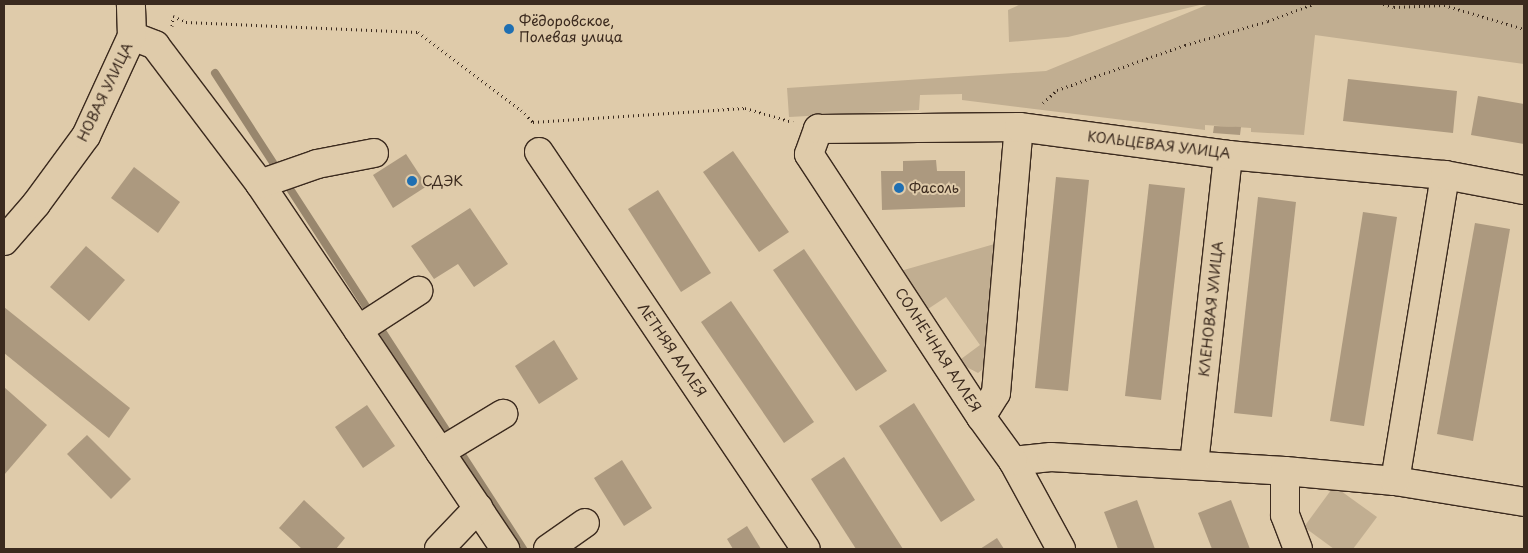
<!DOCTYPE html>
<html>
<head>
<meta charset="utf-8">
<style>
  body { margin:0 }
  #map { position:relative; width:1528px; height:553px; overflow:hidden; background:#dfcbaa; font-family:"Playpen Sans",sans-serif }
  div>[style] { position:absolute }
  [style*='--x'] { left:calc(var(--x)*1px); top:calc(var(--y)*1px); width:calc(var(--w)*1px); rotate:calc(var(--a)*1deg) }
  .green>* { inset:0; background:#c1ae91 }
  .stream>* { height:8px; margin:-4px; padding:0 4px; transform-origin:4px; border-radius:4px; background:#98866d }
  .building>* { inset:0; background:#ac997f }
  .path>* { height:3px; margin-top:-1.5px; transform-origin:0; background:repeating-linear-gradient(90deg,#3b2a1e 0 1px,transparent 0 5px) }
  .roads { filter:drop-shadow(1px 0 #3b2a1e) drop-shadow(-1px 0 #3b2a1e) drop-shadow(0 1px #3b2a1e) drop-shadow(0 -1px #3b2a1e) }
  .minor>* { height:28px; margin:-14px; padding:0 14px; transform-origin:14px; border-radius:14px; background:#dfcbaa }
  .dots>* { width:14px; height:14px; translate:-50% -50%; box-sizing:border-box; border:2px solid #dfcbaa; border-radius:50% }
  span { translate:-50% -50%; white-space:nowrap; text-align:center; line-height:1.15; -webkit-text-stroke:4px #dfcbaa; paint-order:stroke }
  .poi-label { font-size:14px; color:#3b2a1e }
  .left { translate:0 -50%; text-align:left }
  .street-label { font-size:14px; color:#3b2a1e }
  .frame { position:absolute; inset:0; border:5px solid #3b2a1e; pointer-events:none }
</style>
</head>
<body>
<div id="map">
  <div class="green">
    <i style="clip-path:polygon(1021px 4px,1204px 4px,1068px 37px,1009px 42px,1008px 10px)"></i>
    <i style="clip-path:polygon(1209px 4px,1524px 4px,1524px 64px,1315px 35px,1304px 135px,1251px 132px,1251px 128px,1205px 125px,1205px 130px,962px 100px,962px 94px,920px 95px,919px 110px,789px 117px,787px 88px,1046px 71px)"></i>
    <i style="clip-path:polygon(998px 243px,991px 363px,978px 373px,957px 362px,980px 345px,946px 297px,922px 313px,897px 272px)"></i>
    <i style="clip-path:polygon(1334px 486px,1377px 517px,1353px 549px,1334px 549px,1304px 527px)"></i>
  </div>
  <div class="stream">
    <i style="--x:215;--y:73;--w:567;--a:57.09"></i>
  </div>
  <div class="building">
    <i style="clip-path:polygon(1348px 79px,1457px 91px,1453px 133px,1343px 121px)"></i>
    <i style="clip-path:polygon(1478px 96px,1524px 104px,1524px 144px,1471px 135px)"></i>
    <i style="clip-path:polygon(1214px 126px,1241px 127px,1240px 135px,1213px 133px)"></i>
    <i style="clip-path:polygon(733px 151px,789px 232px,759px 252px,703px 172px)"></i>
    <i style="clip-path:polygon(406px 154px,427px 186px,393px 208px,373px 175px)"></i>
    <i style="clip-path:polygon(936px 160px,937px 171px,965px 171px,965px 207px,882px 210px,881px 171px,903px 171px,903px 161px)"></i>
    <i style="clip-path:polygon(134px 167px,180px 202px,158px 233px,111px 198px)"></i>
    <i style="clip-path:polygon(1056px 177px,1089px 180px,1068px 391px,1035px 388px)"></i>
    <i style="clip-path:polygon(1149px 184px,1185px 188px,1161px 400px,1125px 396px)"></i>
    <i style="clip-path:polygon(658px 190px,711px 273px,681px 292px,628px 209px)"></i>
    <i style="clip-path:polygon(1258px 197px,1296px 202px,1272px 417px,1234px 413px)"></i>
    <i style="clip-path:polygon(470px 208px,508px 264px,474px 287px,458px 264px,434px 279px,411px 246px)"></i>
    <i style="clip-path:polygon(1363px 212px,1397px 217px,1364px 426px,1330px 421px)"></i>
    <i style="clip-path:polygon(1475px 223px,1510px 229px,1473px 441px,1437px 434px)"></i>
    <i style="clip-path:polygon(86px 246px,125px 280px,89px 321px,50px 287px)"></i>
    <i style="clip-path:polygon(804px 249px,887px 371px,856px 391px,773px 270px)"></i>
    <i style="clip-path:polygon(731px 301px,814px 422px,784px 443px,701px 322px)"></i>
    <i style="clip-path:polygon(4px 307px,130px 408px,109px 438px,4px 353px)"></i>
    <i style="clip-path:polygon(554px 340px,578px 379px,539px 404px,515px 366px)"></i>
    <i style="clip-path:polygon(4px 387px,47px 425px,4px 475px)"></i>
    <i style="clip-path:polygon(914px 403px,975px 500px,941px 522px,879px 426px)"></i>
    <i style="clip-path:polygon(367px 405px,395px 446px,363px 468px,335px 427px)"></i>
    <i style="clip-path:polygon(87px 435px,131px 479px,111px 499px,67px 454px)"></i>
    <i style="clip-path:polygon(844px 457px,903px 549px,856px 549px,811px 479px)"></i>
    <i style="clip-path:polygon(622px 460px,652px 508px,624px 526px,594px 478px)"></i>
    <i style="clip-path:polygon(304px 500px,345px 538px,336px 549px,302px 549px,279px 528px)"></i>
    <i style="clip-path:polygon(1137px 500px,1155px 549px,1118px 549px,1104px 512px)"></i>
    <i style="clip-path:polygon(1231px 500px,1250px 549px,1212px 549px,1198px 513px)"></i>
    <i style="clip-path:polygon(747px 526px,761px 549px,733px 549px,727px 539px)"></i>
    <i style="clip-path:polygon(997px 538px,1004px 549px,980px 549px)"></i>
  </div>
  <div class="path">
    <i style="--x:1383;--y:4;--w:11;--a:15"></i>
    <i style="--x:1394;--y:7;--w:50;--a:-2.3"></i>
    <i style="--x:1444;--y:5;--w:84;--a:16.7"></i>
    <i style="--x:172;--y:26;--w:10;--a:-84"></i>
    <i style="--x:173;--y:16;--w:14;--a:25"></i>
    <i style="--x:186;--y:22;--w:232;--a:2.5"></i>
    <i style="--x:418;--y:32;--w:129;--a:37.1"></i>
    <i style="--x:521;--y:110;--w:17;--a:45"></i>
    <i style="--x:533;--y:122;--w:212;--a:-3.8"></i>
    <i style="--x:745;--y:108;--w:50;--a:16.3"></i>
    <i style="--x:1043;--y:103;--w:19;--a:-43"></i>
    <i style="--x:1057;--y:90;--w:136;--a:-19.4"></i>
    <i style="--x:1185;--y:45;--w:86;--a:-16.1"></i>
    <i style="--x:1268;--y:21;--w:48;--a:-20.7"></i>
  </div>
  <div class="roads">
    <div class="minor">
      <i style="--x:132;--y:36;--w:25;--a:21"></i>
      <i style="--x:155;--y:45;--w:174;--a:52.9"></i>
      <i style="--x:260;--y:184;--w:440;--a:56.1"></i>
      <i style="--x:539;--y:152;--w:478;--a:56.1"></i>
      <i style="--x:260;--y:184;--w:60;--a:-19.3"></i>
      <i style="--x:317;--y:164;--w:58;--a:-10.9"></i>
      <i style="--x:4;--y:241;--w:49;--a:-49.1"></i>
      <i style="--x:36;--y:204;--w:84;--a:-53.7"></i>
      <i style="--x:86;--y:136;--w:110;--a:-65.3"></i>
      <i style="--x:132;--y:36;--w:32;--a:-92"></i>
      <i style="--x:358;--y:330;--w:72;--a:-33"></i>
      <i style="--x:981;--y:417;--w:28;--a:-58"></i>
      <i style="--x:996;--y:393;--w:267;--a:-85.1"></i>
      <i style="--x:440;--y:452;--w:74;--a:-31.1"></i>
      <i style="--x:1013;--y:461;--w:38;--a:-6"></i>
      <i style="--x:1051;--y:457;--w:234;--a:3.4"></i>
      <i style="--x:1285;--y:471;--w:110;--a:5.2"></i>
      <i style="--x:1395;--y:481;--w:131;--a:9.2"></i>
      <i style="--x:1194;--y:464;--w:311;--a:-83.7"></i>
      <i style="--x:1285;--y:471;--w:44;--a:90"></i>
      <i style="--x:1285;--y:515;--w:36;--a:69"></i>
      <i style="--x:1395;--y:481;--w:310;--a:-80.7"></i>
      <i style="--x:439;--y:549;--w:57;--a:-46.4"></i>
      <i style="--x:548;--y:549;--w:45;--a:-35.1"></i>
      <i style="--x:1061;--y:549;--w:100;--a:-118.6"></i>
      <i style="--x:1013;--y:461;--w:54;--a:-126"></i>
      <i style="--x:981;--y:417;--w:314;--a:-123.2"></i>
      <i style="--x:809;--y:154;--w:27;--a:-70"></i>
      <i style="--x:818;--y:129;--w:201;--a:-0.6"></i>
      <i style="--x:1019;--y:127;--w:211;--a:7.6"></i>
      <i style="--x:1228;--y:155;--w:218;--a:5.3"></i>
      <i style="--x:1445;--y:175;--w:80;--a:10.8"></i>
    </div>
  </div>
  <div class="dots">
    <i style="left:509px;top:29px;background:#1f6fb2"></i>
    <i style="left:412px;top:181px;background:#1f6fb2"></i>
    <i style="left:899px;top:188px;background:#1f6fb2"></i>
  </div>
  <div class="poi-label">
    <span class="left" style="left:519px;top:29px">Фёдоровское,<br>Полевая улица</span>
    <span class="left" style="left:422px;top:181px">СДЭК</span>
    <span class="left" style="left:909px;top:188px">Фасоль</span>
  </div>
  <div class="street-label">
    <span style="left:105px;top:92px;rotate:-64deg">НОВАЯ УЛИЦА</span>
    <span style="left:1159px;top:145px;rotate:7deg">КОЛЬЦЕВАЯ УЛИЦА</span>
    <span style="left:1211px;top:309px;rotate:-84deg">КЛЕНОВАЯ УЛИЦА</span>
    <span style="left:672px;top:350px;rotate:56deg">ЛЕТНЯЯ АЛЛЕЯ</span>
    <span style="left:938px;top:350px;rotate:57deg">СОЛНЕЧНАЯ АЛЛЕЯ</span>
  </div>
  <div class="frame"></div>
</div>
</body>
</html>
